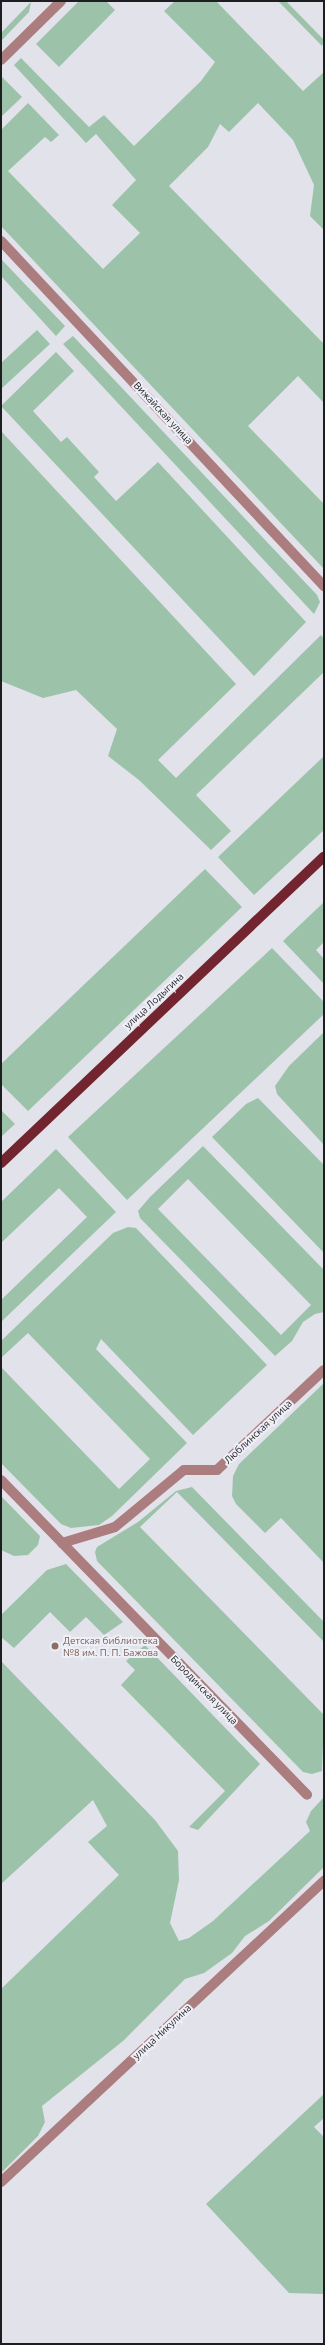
<!DOCTYPE html>
<html>
<head>
<meta charset="utf-8">
<style>
  body { margin:0 }
  #map { position:relative; width:325px; height:2345px; overflow:hidden; background:#e2e2ea; font-family:Ubuntu,sans-serif }
  div>[style] { position:absolute }
  [style*='--x'] { left:calc(var(--x)*1px); top:calc(var(--y)*1px); width:calc(var(--w)*1px); rotate:calc(var(--a)*1deg) }
  .green>* { inset:0; background:#9cc3a9 }
  .minor>* { height:10px; margin:-5px; padding:0 5px; transform-origin:5px; border-radius:5px; background:#ab7d7f }
  .major>* { height:10px; margin:-5px; padding:0 5px; transform-origin:5px; border-radius:5px; background:#73252f }
  .dots>* { width:11px; height:11px; translate:-50% -50%; box-sizing:border-box; border:2px solid #efeff7; border-radius:50% }
  span { translate:-50% -50%; white-space:nowrap; text-align:center; line-height:1.15; -webkit-text-stroke:4px #efeff7; paint-order:stroke }
  .street-label { font-size:10px; color:#1e1e21 }
  .education-label { font-size:10px; color:#785e54 }
  .left { translate:0 -50%; text-align:left }
  .frame { position:absolute; inset:0; border:2px solid #1e1e21; pointer-events:none }
</style>
</head>
<body>
<div id="map">
  <div class="green">
    <i style="clip-path:polygon(79px 1px,106px 1px,115px 10px,59px 67px,36px 44px)"></i>
    <i style="clip-path:polygon(175px 1px,216px 1px,303px 91px,324px 72px,324px 230px,310px 216px,314px 185px,293px 140px,258px 103px,229px 132px,220px 124px,208px 147px,169px 186px,324px 344px,324px 403px,298px 376px,248px 426px,324px 504px,324px 569px,1px 226px,1px 130px,28px 103px,59px 135px,51px 142px,45px 137px,8px 171px,103px 269px,140px 233px,112px 205px,136px 180px,96px 134px,86px 143px,14px 65px,21px 58px,89px 127px,104px 115px,134px 146px,201px 81px,215px 62px,164px 11px)"></i>
    <i style="clip-path:polygon(278px 1px,286px 1px,324px 40px,322px 46px)"></i>
    <i style="clip-path:polygon(31px 2px,29px 12px,1px 41px,1px 33px)"></i>
    <i style="clip-path:polygon(2px 77px,22px 97px,1px 117px,1px 78px)"></i>
    <i style="clip-path:polygon(1px 259px,65px 326px,56px 336px,1px 276px)"></i>
    <i style="clip-path:polygon(37px 330px,50px 344px,1px 389px,1px 363px)"></i>
    <i style="clip-path:polygon(73px 336px,317px 595px,320px 602px,314px 614px,63px 344px)"></i>
    <i style="clip-path:polygon(56px 352px,74px 371px,33px 411px,61px 442px,67px 437px,99px 472px,94px 477px,116px 501px,158px 462px,306px 622px,254px 676px,1px 406px)"></i>
    <i style="clip-path:polygon(1px 431px,236px 684px,158px 760px,176px 778px,321px 635px,324px 639px,324px 672px,196px 795px,231px 831px,211px 850px,139px 780px,108px 756px,117px 729px,76px 690px,43px 698px,1px 681px)"></i>
    <i style="clip-path:polygon(324px 756px,324px 830px,254px 895px,218px 857px)"></i>
    <i style="clip-path:polygon(205px 869px,242px 907px,28px 1111px,1px 1084px,1px 1064px)"></i>
    <i style="clip-path:polygon(324px 902px,324px 942px,316px 950px,324px 959px,324px 984px,283px 941px)"></i>
    <i style="clip-path:polygon(272px 948px,323px 1001px,323px 1015px,127px 1200px,68px 1137px)"></i>
    <i style="clip-path:polygon(324px 1032px,324px 1145px,277px 1094px,275px 1086px,289px 1066px)"></i>
    <i style="clip-path:polygon(258px 1098px,324px 1165px,324px 1253px,212px 1137px,246px 1104px)"></i>
    <i style="clip-path:polygon(1px 1110px,15px 1124px,1px 1137px)"></i>
    <i style="clip-path:polygon(evenodd,203px 1146px,324px 1270px,324px 1312px,315px 1314px,303px 1322px,292px 1341px,275px 1356px,140px 1218px,138px 1211px,150px 1197px,203px 1146px,188px 1179px,311px 1305px,281px 1335px,158px 1209px,188px 1179px)"></i>
    <i style="clip-path:polygon(56px 1149px,116px 1212px,1px 1322px,1px 1300px,87px 1217px,59px 1188px,1px 1243px,1px 1202px)"></i>
    <i style="clip-path:polygon(128px 1227px,136px 1228px,267px 1365px,193px 1435px,101px 1339px,96px 1349px,187px 1443px,112px 1516px,99px 1525px,71px 1528px,61px 1524px,1px 1463px,1px 1367px,119px 1489px,150px 1459px,28px 1333px,1px 1358px,1px 1341px,113px 1233px)"></i>
    <i style="clip-path:polygon(324px 1383px,324px 1563px,281px 1518px,265px 1533px,236px 1504px,232px 1496px,233px 1476px,239px 1464px)"></i>
    <i style="clip-path:polygon(192px 1487px,324px 1622px,324px 1642px,177px 1492px,140px 1527px,324px 1715px,322px 1771px,312px 1774px,303px 1772px,97px 1561px,95px 1552px,97px 1547px,138px 1522px,176px 1491px)"></i>
    <i style="clip-path:polygon(1px 1496px,40px 1536px,38px 1545px,28px 1555px,14px 1556px,1px 1550px)"></i>
    <i style="clip-path:polygon(66px 1564px,123px 1622px,104px 1635px,86px 1617px,70px 1632px,50px 1612px,14px 1648px,1px 1637px,1px 1615px,47px 1570px)"></i>
    <i style="clip-path:polygon(145px 1645px,260px 1764px,198px 1830px,189px 1827px,225px 1791px,121px 1685px,135px 1670px,126px 1661px)"></i>
    <i style="clip-path:polygon(1px 1661px,155px 1820px,178px 1851px,179px 1880px,170px 1923px,179px 1941px,189px 1938px,213px 1921px,310px 1831px,306px 1822px,311px 1811px,324px 1797px,324px 1867px,269px 1921px,245px 1936px,232px 1953px,204px 1973px,185px 1979px,123px 2041px,42px 2106px,45px 2122px,38px 2136px,1px 2173px,1px 1989px,119px 1875px,88px 1842px,107px 1826px,93px 1800px,1px 1884px)"></i>
    <i style="clip-path:polygon(324px 2094px,324px 2118px,314px 2127px,324px 2137px,324px 2294px,289px 2293px,206px 2204px)"></i>
  </div>
  <div class="minor">
    <i style="--x:1;--y:60;--w:84;--a:-44.5"></i>
    <i style="--x:1;--y:241;--w:473;--a:46.9"></i>
    <i style="--x:1;--y:1480;--w:439;--a:45.8"></i>
    <i style="--x:62;--y:1543;--w:55;--a:-16.8"></i>
    <i style="--x:115;--y:1527;--w:89;--a:-39.6"></i>
    <i style="--x:184;--y:1470;--w:33;--a:0"></i>
    <i style="--x:217;--y:1470;--w:146;--a:-43.1"></i>
    <i style="--x:1;--y:2182;--w:442;--a:-43"></i>
  </div>
  <div class="major">
    <i style="--x:1;--y:1163;--w:445;--a:-43.5"></i>
  </div>
  <div class="dots">
    <i style="left:55px;top:1646px;background:#8d6e63"></i>
  </div>
  <div class="street-label">
    <span style="left:163px;top:413px;rotate:47deg">Вижайская улица</span>
    <span style="left:154px;top:1001px;rotate:-43deg">улица Лодыгина</span>
    <span style="left:258px;top:1432px;rotate:-43deg">Люблинская улица</span>
    <span style="left:204px;top:1690px;rotate:46deg">Бородинская улица</span>
    <span style="left:162px;top:2032px;rotate:-43deg">улица Никулина</span>
  </div>
  <div class="education-label">
    <span class="left" style="left:63px;top:1646px">Детская библиотека<br>№8 им. П. П. Бажова</span>
  </div>
  <div class="frame"></div>
</div>
</body>
</html>
